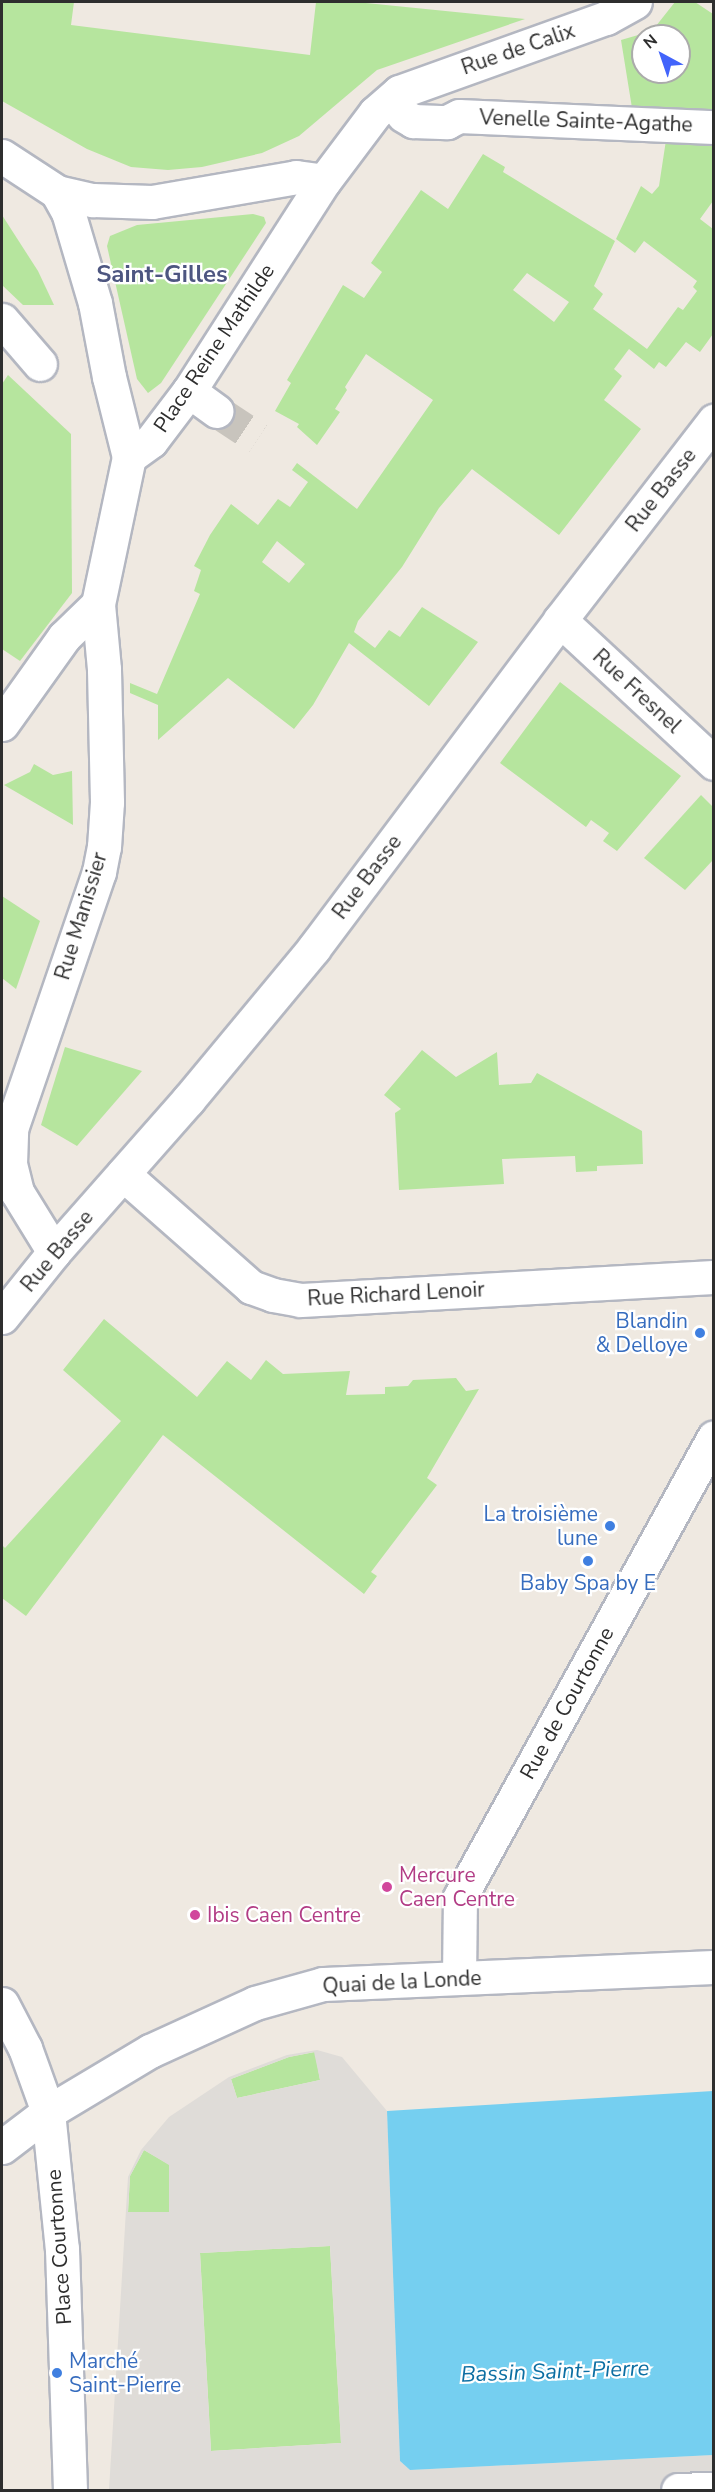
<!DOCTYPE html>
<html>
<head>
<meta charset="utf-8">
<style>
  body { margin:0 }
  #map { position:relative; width:715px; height:2492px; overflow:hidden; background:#efe9e1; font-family:"Nunito Sans",sans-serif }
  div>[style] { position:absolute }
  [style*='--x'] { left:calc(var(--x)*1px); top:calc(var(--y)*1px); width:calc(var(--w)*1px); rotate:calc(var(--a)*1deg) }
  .green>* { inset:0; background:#b6e59e }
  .plaza>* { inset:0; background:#dfdcd8 }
  .water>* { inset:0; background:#75cff0 }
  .minor-tunnel>* { height:33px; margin-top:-16.5px; transform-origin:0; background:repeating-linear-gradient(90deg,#c8c4bd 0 33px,transparent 0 49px) }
  .roads { filter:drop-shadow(2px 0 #b4b7c1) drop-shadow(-2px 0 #b4b7c1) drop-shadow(0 2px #b4b7c1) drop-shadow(0 -2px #b4b7c1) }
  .minor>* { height:33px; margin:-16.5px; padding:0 16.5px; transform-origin:16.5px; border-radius:16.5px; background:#fff }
  .dots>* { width:16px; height:16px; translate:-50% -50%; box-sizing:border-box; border:3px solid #fff; border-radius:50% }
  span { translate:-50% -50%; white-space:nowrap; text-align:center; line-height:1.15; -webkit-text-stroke:4.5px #fff; paint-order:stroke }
  .street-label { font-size:21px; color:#2e2e2e }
  .shop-label { font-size:21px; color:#366cbe }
  .right { translate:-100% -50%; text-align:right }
  .left { translate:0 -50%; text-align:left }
  .hotel-label { font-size:21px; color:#b23c85 }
  .water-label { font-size:22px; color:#0d6fa3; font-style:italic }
  .quarter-label { font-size:24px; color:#4d5680; font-weight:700 }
  .frame { position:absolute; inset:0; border:3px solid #2e2e2e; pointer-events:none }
  .north { position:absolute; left:631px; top:24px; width:60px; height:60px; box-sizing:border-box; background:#fff; border:2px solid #ababab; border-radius:50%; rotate:320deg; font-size:16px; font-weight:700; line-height:24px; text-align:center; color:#2e2e2e }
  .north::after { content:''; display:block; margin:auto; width:21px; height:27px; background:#4264fb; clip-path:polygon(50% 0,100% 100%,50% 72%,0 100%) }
</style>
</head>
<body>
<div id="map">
  <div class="green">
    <i style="clip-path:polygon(2px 2px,74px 2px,71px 25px,310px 55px,316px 2px,356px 2px,525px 19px,377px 70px,299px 136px,262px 153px,202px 167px,168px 170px,131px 167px,87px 149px,2px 101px)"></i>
    <i style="clip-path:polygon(evenodd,675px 2px,695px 2px,713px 14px,713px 113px,632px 108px,621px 40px,652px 31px,675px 2px,643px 36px,679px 36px,679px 72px,643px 72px,643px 36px)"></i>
    <i style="clip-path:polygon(evenodd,666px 140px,713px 141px,713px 201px,700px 219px,713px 229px,713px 334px,700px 352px,686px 342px,666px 367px,659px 362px,654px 369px,629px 349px,614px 369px,622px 376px,604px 400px,641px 429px,559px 535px,472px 469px,439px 508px,402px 567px,358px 621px,354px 632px,375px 648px,389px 630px,400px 637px,422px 607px,478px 642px,429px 706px,349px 643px,313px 705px,294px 729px,228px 678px,158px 740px,158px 705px,130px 693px,130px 683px,157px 694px,200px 594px,194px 591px,201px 570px,194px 566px,210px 535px,231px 504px,258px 525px,278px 499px,290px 507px,308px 482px,292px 470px,297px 463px,357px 509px,433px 400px,366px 354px,345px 387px,347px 390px,335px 409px,340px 412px,317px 445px,297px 427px,299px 424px,275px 411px,291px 383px,287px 380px,343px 285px,364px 298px,382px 272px,371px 263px,421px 190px,448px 209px,483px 154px,505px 167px,503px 172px,615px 241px,594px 286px,603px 294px,593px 309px,647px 349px,678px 307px,683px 310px,697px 291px,693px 287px,697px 281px,644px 241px,635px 253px,616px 239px,641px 186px,652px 194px,659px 186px,666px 140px,527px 273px,569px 302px,554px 322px,513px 290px,527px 273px,666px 140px,277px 541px,305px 564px,289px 583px,262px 562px,277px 541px)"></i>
    <i style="clip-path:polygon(253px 214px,264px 217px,266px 223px,161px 383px,148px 393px,137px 379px,107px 246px,110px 236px,137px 225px)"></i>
    <i style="clip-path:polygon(2px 215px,38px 271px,54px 305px,23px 305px,2px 285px)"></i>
    <i style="clip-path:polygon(8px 375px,71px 434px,72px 593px,20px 661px,2px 649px,2px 384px)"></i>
    <i style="clip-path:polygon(560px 682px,681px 776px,617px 851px,603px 841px,609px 833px,591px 820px,586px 827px,500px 763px)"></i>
    <i style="clip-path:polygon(34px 764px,53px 775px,72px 771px,73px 825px,4px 785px,30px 772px)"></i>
    <i style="clip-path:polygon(701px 795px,713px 807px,713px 860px,685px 890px,644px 858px)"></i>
    <i style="clip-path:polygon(2px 896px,40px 921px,16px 989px,2px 978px)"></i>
    <i style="clip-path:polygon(65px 1047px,142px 1071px,77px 1146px,41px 1125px)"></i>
    <i style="clip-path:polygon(422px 1050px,456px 1077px,497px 1052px,499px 1085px,531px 1083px,537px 1073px,642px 1131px,643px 1164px,597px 1166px,597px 1171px,576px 1172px,575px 1156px,502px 1159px,504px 1184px,399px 1190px,395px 1113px,401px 1109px,384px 1095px)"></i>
    <i style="clip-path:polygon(104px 1319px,197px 1397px,227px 1361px,251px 1380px,266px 1360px,283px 1374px,350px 1371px,346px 1395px,385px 1394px,385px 1387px,408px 1386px,413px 1380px,456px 1378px,466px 1391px,479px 1389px,427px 1478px,437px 1485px,371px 1572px,377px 1576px,364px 1594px,163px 1435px,26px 1616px,2px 1598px,2px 1545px,5px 1548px,121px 1421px,63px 1370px)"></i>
    <i style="clip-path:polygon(315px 2052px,320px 2080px,237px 2098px,231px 2079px,289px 2057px)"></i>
    <i style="clip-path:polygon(144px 2150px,170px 2165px,169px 2212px,128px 2212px,130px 2176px)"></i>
    <i style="clip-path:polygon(330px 2246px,341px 2443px,211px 2451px,200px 2253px)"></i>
  </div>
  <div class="plaza">
    <i style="clip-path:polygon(evenodd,317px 2050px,342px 2057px,387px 2111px,400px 2461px,410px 2470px,713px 2455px,713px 2490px,109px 2490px,128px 2177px,141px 2150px,169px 2117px,229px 2077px,287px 2055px,317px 2050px,314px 2052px,320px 2080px,237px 2098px,231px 2079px,289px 2057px,314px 2052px,317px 2050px,144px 2150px,169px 2165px,169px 2212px,128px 2212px,130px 2176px,144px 2150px,317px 2050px,330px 2246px,341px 2443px,211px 2451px,200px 2253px,330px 2246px)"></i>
  </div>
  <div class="water">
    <i style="clip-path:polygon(713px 2091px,713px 2455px,410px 2470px,400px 2461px,387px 2111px)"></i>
  </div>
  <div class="minor-tunnel">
    <i style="--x:217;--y:411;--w:49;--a:33.4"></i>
  </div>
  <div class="roads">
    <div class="minor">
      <i style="--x:403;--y:115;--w:12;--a:31"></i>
      <i style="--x:413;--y:121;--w:34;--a:2"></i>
      <i style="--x:447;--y:122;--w:13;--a:-27"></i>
      <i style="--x:459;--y:116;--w:255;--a:2.5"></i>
      <i style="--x:2;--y:156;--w:66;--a:33.2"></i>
      <i style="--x:57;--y:192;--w:37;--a:13"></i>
      <i style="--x:93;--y:200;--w:59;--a:1.9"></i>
      <i style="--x:152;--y:202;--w:146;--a:-9.8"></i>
      <i style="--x:296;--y:177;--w:28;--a:8"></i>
      <i style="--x:324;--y:181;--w:85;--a:-53.1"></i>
      <i style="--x:375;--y:113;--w:32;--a:-41"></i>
      <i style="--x:399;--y:92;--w:220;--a:-19.7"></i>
      <i style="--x:606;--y:18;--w:33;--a:-29"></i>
      <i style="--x:2;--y:320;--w:58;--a:49.2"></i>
      <i style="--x:189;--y:391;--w:34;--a:36"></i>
      <i style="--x:129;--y:457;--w:27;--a:-36"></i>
      <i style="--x:151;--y:441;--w:63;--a:-52.8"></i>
      <i style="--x:189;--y:391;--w:250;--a:-57.3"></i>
      <i style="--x:560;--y:620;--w:210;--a:42.9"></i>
      <i style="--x:2;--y:724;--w:107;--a:-54.5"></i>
      <i style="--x:64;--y:637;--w:47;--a:-44.1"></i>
      <i style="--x:123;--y:1174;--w:171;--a:41.4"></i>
      <i style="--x:251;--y:1287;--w:23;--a:20"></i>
      <i style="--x:273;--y:1295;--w:27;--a:10"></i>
      <i style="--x:300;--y:1300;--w:415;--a:-3.2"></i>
      <i style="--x:54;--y:1252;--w:70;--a:-121.7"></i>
      <i style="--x:17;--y:1192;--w:29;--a:-104"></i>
      <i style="--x:10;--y:1164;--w:35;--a:-88"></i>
      <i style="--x:11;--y:1129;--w:272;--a:-71.1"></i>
      <i style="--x:99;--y:872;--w:25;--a:-79"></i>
      <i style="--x:104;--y:847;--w:45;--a:-86.2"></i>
      <i style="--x:107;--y:802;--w:133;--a:-91.3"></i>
      <i style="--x:104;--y:669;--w:65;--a:-95.3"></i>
      <i style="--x:98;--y:604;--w:150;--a:-78.1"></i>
      <i style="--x:129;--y:457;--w:82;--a:-104"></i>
      <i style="--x:109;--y:377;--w:75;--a:-100.7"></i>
      <i style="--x:95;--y:303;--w:95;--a:-106.5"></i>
      <i style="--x:68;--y:212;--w:23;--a:-119"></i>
      <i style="--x:2;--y:1317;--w:83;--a:-51.3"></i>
      <i style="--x:54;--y:1252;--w:203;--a:-48.6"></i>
      <i style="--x:188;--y:1100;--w:197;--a:-50.3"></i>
      <i style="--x:314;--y:948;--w:410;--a:-53.1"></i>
      <i style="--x:560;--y:620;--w:252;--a:-52.3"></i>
      <i style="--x:459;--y:1978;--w:81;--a:-89.3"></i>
      <i style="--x:460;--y:1897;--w:525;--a:-61.09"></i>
      <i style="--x:2;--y:2004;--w:50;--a:62.4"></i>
      <i style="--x:25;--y:2048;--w:68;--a:70.2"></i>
      <i style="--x:48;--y:2112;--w:138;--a:84.2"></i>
      <i style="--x:62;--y:2249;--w:241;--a:88.1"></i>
      <i style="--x:2;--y:2147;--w:58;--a:-37.3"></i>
      <i style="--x:48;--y:2112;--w:119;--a:-30.9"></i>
      <i style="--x:150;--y:2051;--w:115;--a:-24.6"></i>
      <i style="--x:255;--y:2003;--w:71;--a:-15.6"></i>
      <i style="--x:323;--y:1984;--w:391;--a:-2.5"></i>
      <i style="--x:678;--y:2490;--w:36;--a:-2"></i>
    </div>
  </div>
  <div class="dots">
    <i style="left:700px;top:1333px;background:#3f7fe0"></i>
    <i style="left:610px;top:1526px;background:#3f7fe0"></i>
    <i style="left:588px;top:1561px;background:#3f7fe0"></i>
    <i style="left:387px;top:1887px;background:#d1479c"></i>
    <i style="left:195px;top:1915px;background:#d1479c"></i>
    <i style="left:57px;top:2373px;background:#3f7fe0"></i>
  </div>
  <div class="street-label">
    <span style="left:518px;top:49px;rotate:-19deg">Rue de Calix</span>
    <span style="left:586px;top:121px;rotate:2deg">Venelle Sainte-Agathe</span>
    <span style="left:214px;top:348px;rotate:-56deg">Place Reine Mathilde</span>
    <span style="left:661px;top:490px;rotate:-52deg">Rue Basse</span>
    <span style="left:637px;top:691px;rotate:43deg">Rue Fresnel</span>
    <span style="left:367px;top:877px;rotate:-53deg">Rue Basse</span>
    <span style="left:81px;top:916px;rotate:-73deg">Rue Manissier</span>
    <span style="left:57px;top:1251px;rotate:-50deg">Rue Basse</span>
    <span style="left:396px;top:1294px;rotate:-3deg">Rue Richard Lenoir</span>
    <span style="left:567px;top:1703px;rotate:-61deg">Rue de Courtonne</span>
    <span style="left:402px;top:1982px;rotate:-3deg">Quai de la Londe</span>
    <span style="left:59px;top:2247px;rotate:-94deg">Place Courtonne</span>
  </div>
  <div class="shop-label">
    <span class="right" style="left:688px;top:1333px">Blandin<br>&amp; Delloye</span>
    <span class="right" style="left:598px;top:1526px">La troisième<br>lune</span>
    <span style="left:588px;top:1583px">Baby Spa by E</span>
    <span class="left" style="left:69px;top:2373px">Marché<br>Saint-Pierre</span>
  </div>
  <div class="hotel-label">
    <span class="left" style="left:399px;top:1887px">Mercure<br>Caen Centre</span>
    <span class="left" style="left:207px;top:1915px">Ibis Caen Centre</span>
  </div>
  <div class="water-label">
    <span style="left:555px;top:2372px;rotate:-2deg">Bassin Saint-Pierre</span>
  </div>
  <div class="quarter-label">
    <span style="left:162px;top:275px">Saint-Gilles</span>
  </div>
  <div class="frame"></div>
  <div class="north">N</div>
</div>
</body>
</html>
